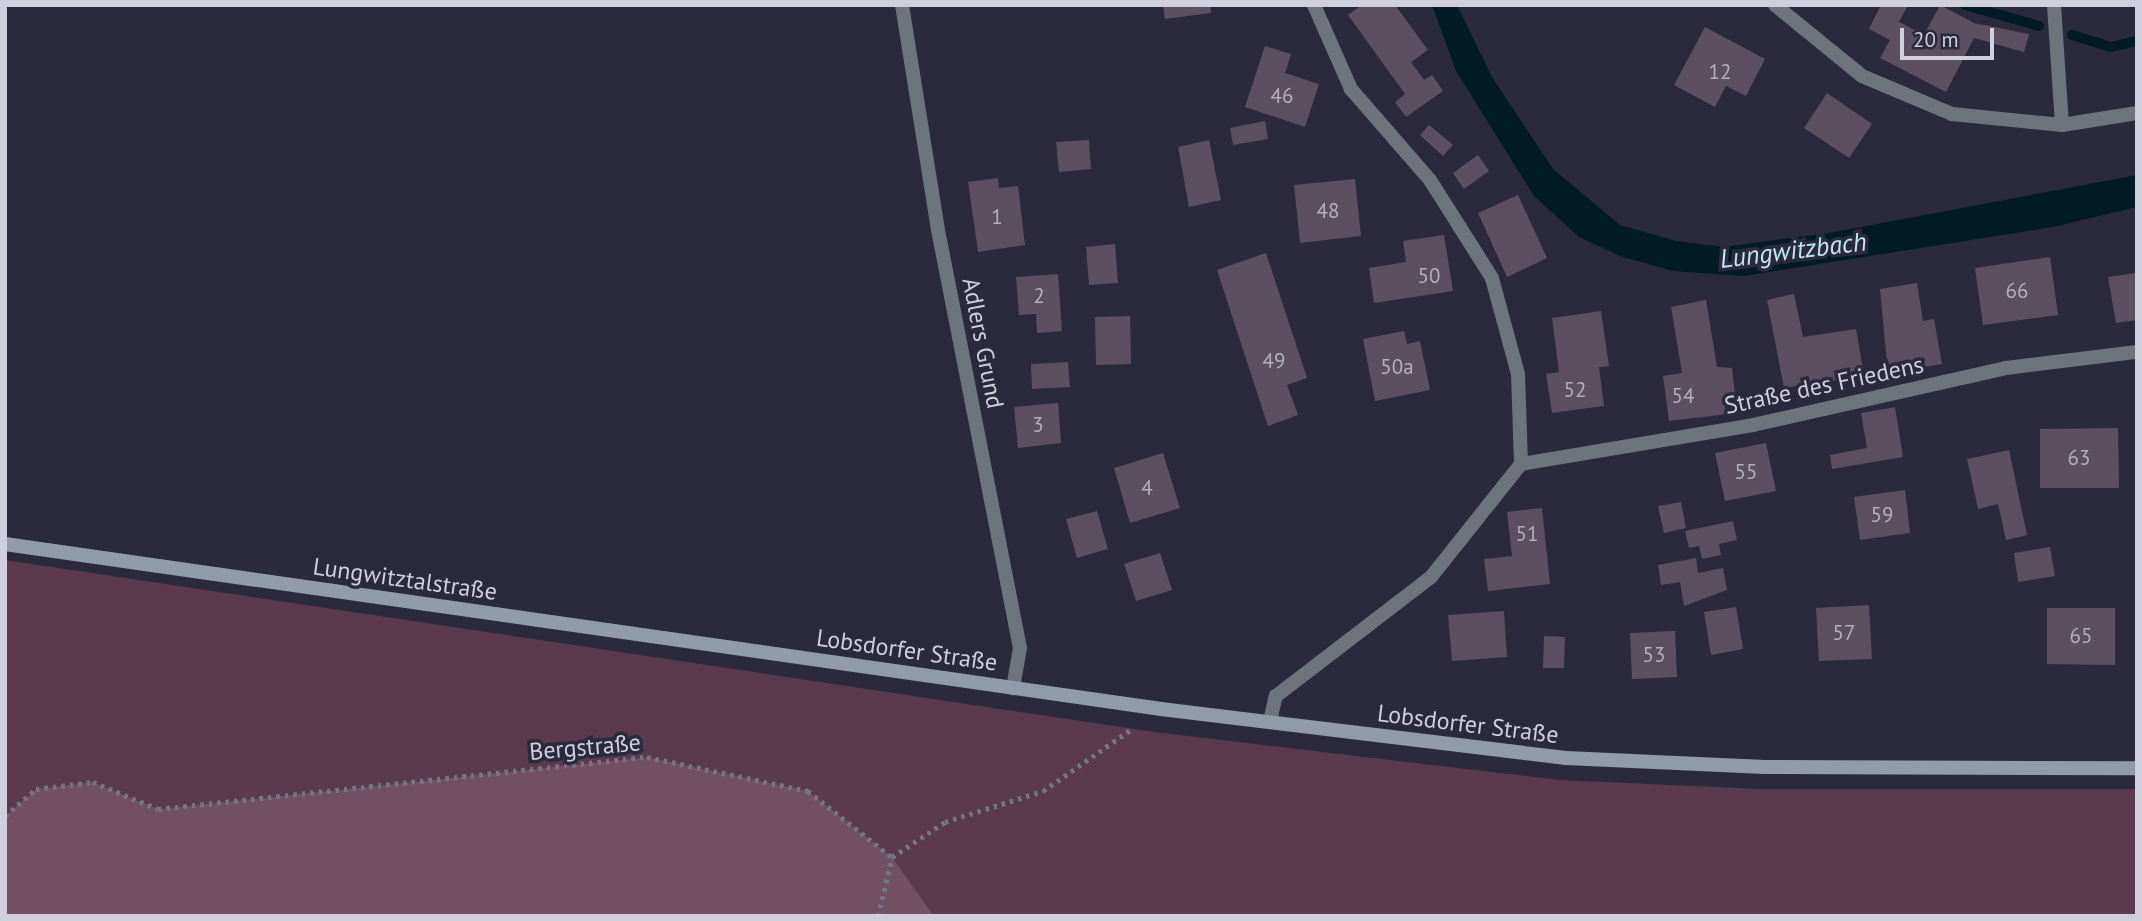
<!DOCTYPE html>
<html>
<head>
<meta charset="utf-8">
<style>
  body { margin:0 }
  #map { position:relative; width:2142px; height:921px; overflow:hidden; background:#2b2a3c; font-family:"PT Sans",sans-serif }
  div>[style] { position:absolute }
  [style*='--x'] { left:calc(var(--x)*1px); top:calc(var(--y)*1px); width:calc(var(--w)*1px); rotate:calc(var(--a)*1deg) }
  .green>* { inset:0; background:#5b3a4d }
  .forest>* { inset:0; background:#735063 }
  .water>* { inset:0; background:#001b26 }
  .stream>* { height:10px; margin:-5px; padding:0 5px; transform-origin:5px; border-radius:5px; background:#001b26 }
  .building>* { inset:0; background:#5b4f60 }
  .path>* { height:4.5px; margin-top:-2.25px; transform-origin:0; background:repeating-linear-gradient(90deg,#767585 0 3.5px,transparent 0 8.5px) }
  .minor>* { height:14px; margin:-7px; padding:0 7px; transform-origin:7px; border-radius:7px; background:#6e747c }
  .secondary>* { height:14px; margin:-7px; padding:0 7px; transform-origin:7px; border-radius:7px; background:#929ca9 }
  span { translate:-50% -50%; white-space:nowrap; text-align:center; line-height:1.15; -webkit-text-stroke:7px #2b2a3c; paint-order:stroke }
  .number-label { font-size:21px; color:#b3b0bd }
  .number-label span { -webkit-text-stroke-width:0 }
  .street-label { font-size:24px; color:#d0d0dc }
  .water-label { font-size:26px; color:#bde8fa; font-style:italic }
  .frame { position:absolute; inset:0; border:7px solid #d0d0dc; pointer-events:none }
  .scale { position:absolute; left:1900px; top:28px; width:94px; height:32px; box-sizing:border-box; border:4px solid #d0d0dc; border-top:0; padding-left:9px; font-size:21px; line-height:24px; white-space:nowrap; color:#d0d0dc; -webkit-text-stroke:5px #2b2a3c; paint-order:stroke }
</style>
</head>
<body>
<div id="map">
  <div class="green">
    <i style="clip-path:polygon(5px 560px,1154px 732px,1559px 780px,1759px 789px,2137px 789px,2137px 916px,934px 916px,892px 857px,647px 757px,158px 809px,93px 782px,36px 789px,5px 816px)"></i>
  </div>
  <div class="forest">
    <i style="clip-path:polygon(647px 757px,808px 791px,892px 857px,934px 916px,5px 916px,5px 816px,36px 789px,93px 782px,158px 809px)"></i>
  </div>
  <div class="water">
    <i style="clip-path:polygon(1432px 5px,1457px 5px,1492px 77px,1553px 169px,1620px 225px,1676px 241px,1723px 247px,1829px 233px,2137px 175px,2137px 207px,2053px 227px,1744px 276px,1673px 271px,1620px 256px,1579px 237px,1534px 196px,1456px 71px)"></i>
  </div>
  <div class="stream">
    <i style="--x:1965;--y:5;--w:77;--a:15.8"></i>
    <i style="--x:2072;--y:35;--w:41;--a:17.1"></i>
    <i style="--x:2111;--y:47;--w:27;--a:-13"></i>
  </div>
  <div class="building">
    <i style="clip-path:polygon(1163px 5px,1210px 5px,1211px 13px,1165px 19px)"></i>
    <i style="clip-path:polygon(1362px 5px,1395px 5px,1428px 50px,1411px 62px,1424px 80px,1432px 75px,1443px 91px,1406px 117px,1395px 102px,1405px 94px,1348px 15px)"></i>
    <i style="clip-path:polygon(1881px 5px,1908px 5px,1899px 22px,1924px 35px,1940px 5px,1974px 23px,2029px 34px,2024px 52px,1974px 38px,1946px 92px,1880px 58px,1890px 40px,1869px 29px)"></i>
    <i style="clip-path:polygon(1705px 27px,1765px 59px,1746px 96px,1726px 86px,1715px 107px,1674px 85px)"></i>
    <i style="clip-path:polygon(1265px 46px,1291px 54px,1285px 73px,1319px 84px,1305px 127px,1245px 107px)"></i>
    <i style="clip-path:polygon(1827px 93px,1872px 124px,1849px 158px,1804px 128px)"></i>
    <i style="clip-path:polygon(1265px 121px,1268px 139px,1233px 145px,1230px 128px)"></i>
    <i style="clip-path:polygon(1429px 125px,1453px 145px,1443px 156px,1420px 135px)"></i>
    <i style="clip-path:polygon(1089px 140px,1091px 169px,1059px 172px,1056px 142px)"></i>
    <i style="clip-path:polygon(1209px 140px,1221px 200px,1189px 207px,1178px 147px)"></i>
    <i style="clip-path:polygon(1478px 155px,1489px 171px,1464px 189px,1453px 173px)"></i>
    <i style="clip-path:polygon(998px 178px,999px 188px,1018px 186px,1025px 245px,978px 252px,968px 182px)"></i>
    <i style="clip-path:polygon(1355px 179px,1361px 236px,1300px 243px,1294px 185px)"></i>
    <i style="clip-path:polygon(1518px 195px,1547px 258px,1507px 277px,1478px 213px)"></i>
    <i style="clip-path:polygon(1444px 235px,1453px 291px,1374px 303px,1369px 268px,1406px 262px,1403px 241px)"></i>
    <i style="clip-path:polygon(1115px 244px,1118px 283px,1089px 285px,1086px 247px)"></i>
    <i style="clip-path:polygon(1266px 253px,1307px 378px,1287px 385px,1298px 415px,1268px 426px,1217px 270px)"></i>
    <i style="clip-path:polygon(2050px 257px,2058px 315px,1983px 325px,1975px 268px)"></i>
    <i style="clip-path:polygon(2137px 273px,2137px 320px,2116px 323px,2108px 277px)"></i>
    <i style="clip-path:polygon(1058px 274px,1062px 331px,1037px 333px,1036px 314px,1019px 315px,1016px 277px)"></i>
    <i style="clip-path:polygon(1917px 283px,1923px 321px,1934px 319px,1942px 364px,1888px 373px,1880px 289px)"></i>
    <i style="clip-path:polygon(1794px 294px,1803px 337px,1856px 329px,1864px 376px,1784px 388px,1767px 300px)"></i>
    <i style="clip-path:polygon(1706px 300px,1717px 367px,1732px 368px,1737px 413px,1669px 421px,1663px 376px,1682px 373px,1671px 307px)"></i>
    <i style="clip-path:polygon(1601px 311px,1609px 366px,1599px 367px,1604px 406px,1552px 413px,1546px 374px,1559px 372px,1552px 318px)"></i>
    <i style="clip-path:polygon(1130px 316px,1131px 364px,1096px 365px,1095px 317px)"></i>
    <i style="clip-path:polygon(1404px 331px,1407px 344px,1420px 341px,1430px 390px,1375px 401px,1363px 339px)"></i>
    <i style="clip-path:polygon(1068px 362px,1070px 387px,1032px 389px,1031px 364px)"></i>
    <i style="clip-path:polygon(1058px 403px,1061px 443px,1018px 448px,1014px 407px)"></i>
    <i style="clip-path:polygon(1895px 407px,1903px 457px,1832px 469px,1830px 455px,1867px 448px,1861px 413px)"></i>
    <i style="clip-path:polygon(2118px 428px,2119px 488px,2040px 488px,2040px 429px)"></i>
    <i style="clip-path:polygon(1766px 443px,1776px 491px,1725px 501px,1715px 453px)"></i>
    <i style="clip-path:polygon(2009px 450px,2027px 535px,2006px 540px,1998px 504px,1978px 509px,1967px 459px)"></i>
    <i style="clip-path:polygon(1163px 453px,1180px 508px,1130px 523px,1114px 468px)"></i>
    <i style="clip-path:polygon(1905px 490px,1910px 533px,1860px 540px,1854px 497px)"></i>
    <i style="clip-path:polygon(1681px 502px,1686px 528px,1664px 533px,1658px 506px)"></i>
    <i style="clip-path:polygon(1542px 508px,1550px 584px,1488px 591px,1484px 559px,1512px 556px,1507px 512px)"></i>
    <i style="clip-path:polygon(1097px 511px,1108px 549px,1077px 558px,1066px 519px)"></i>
    <i style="clip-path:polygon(1733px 521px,1737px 540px,1719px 544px,1721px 555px,1702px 559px,1699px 546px,1689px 548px,1685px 531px)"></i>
    <i style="clip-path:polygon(2050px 547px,2055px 576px,2018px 582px,2014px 553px)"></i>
    <i style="clip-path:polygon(1160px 553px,1172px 590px,1136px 601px,1124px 564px)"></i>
    <i style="clip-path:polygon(1696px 558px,1698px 573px,1723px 568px,1727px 590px,1684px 606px,1680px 582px,1661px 585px,1658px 565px)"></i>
    <i style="clip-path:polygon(1869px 605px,1872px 659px,1819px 661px,1816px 608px)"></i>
    <i style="clip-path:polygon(1736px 607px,1743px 649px,1711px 655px,1704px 612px)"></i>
    <i style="clip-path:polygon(2047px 608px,2115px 608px,2115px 665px,2047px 664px)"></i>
    <i style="clip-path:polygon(1504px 611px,1507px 657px,1452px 661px,1448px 615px)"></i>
    <i style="clip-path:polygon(1675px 631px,1677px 677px,1632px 679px,1630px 633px)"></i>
    <i style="clip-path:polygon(1544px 636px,1565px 637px,1564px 668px,1543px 668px)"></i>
  </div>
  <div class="path">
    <i style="--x:5;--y:816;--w:41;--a:-41.1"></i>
    <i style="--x:36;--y:789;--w:57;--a:-7"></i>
    <i style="--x:93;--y:782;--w:70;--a:22.6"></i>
    <i style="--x:158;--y:809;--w:492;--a:-6.1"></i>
    <i style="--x:647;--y:757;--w:165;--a:11.9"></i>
    <i style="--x:808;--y:791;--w:107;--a:38.2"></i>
    <i style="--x:892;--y:857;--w:64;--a:-33.4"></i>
    <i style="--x:945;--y:822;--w:103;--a:-17.6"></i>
    <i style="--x:1043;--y:791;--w:110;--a:-35"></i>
    <i style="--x:878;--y:916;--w:61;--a:-76.7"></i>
  </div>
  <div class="minor">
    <i style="--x:902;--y:5;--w:228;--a:80.9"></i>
    <i style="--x:938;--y:230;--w:426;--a:78.9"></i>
    <i style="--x:1020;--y:648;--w:41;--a:99.9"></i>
    <i style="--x:1775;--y:5;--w:112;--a:39.2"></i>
    <i style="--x:1862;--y:76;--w:98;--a:22.9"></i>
    <i style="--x:1952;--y:114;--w:111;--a:5.7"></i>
    <i style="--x:2062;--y:125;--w:76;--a:-9.1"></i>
    <i style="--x:2054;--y:5;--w:120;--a:86.2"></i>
    <i style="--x:1521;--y:464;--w:235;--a:-9.5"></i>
    <i style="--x:1753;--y:425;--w:259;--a:-12.7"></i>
    <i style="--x:2006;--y:368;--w:132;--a:-7"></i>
    <i style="--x:1270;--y:721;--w:26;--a:-77"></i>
    <i style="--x:1276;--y:696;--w:195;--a:-37.5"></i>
    <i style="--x:1431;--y:577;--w:144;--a:-51.5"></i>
    <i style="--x:1521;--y:464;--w:90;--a:-91.9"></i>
    <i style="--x:1518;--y:374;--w:99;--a:-105.2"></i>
    <i style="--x:1492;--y:278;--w:116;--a:-122.3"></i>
    <i style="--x:1430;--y:180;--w:121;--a:-131"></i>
    <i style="--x:1351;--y:89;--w:92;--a:-113.8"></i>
  </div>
  <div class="secondary">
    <i style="--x:5;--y:544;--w:1168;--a:8.12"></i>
    <i style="--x:1161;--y:709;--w:408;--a:6.9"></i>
    <i style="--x:1566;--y:758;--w:199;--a:2.6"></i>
    <i style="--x:1765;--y:767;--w:372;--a:0.2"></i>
  </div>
  <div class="number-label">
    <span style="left:1720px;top:72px">12</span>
    <span style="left:1282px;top:96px">46</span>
    <span style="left:1328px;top:211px">48</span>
    <span style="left:997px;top:217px">1</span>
    <span style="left:1429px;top:276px">50</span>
    <span style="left:2017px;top:291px">66</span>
    <span style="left:1039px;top:296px">2</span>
    <span style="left:1274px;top:361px">49</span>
    <span style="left:1397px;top:367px">50a</span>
    <span style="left:1575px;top:390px">52</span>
    <span style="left:1683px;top:396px">54</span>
    <span style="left:1038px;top:425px">3</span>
    <span style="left:2079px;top:458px">63</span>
    <span style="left:1746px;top:472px">55</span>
    <span style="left:1147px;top:488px">4</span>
    <span style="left:1882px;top:515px">59</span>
    <span style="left:1527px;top:534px">51</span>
    <span style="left:1844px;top:633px">57</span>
    <span style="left:2081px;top:636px">65</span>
    <span style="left:1654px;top:655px">53</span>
  </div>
  <div class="street-label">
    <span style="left:983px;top:343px;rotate:79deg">Adlers Grund</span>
    <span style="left:1824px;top:385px;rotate:-12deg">Straße des Friedens</span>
    <span style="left:405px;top:579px;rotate:8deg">Lungwitztalstraße</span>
    <span style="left:907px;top:650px;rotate:8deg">Lobsdorfer Straße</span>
    <span style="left:1468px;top:724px;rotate:7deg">Lobsdorfer Straße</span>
    <span style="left:585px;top:747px;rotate:-5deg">Bergstraße</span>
  </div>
  <div class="water-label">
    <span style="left:1793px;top:250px;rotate:-7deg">Lungwitzbach</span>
  </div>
  <div class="frame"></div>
  <div class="scale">20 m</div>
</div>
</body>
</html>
